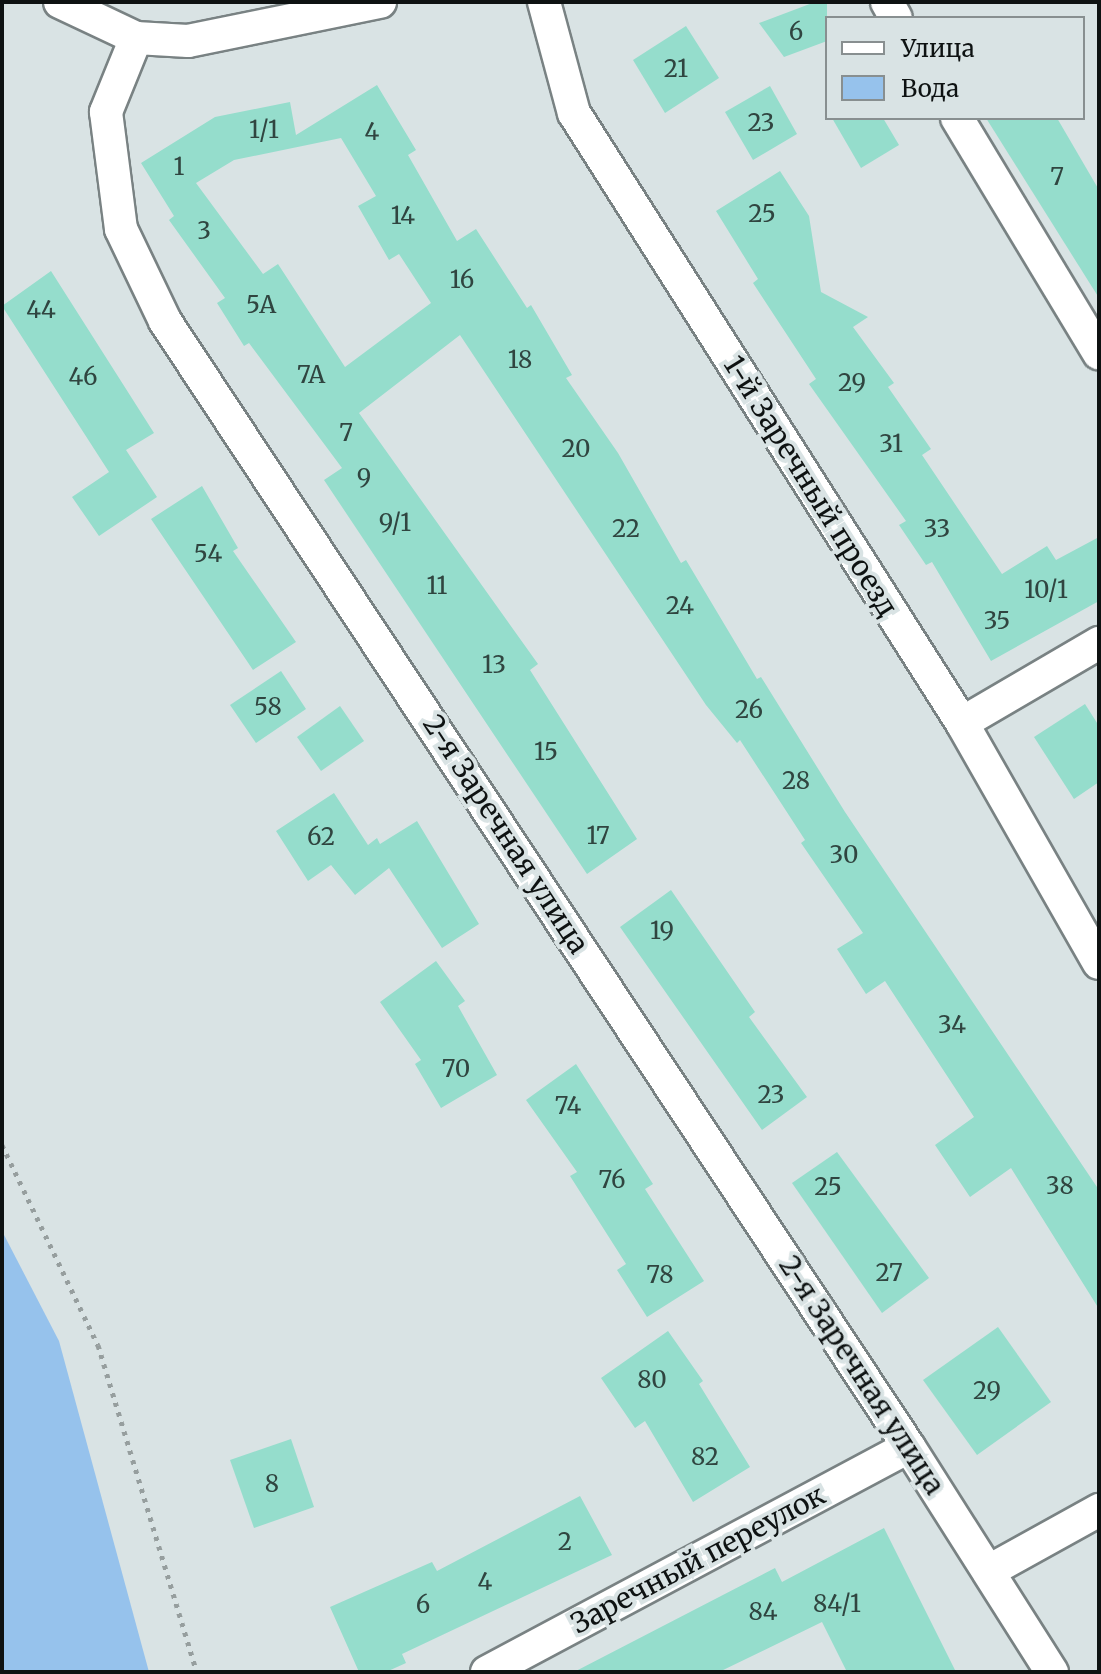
<!DOCTYPE html>
<html>
<head>
<meta charset="utf-8">
<style>
  body { margin:0 }
  #map { position:relative; width:1101px; height:1674px; overflow:hidden; background:#d9e3e4; font-family:Merriweather,serif }
  div>[style] { position:absolute }
  [style*='--x'] { left:calc(var(--x)*1px); top:calc(var(--y)*1px); width:calc(var(--w)*1px); rotate:calc(var(--a)*1deg) }
  .water>* { inset:0; background:#96c2ec }
  .building>* { inset:0; background:#95ddcc }
  .path>* { height:5px; margin-top:-2.5px; transform-origin:0; background:repeating-linear-gradient(90deg,#969e9e 0 4px,transparent 0 10px) }
  .roads { filter:drop-shadow(2px 0 #798283) drop-shadow(-2px 0 #798283) drop-shadow(0 2px #798283) drop-shadow(0 -2px #798283) }
  .minor>* { height:32px; margin:-16px; padding:0 16px; transform-origin:16px; border-radius:16px; background:#fff }
  span { translate:-50% -50%; white-space:nowrap; text-align:center; line-height:1.15; -webkit-text-stroke:8px #d9e3e4; paint-order:stroke }
  .number-label { font-size:24px; color:#304540 }
  .number-label span { -webkit-text-stroke-width:0 }
  .street-label { font-size:28px; color:#0e1212 }
  .frame { position:absolute; inset:0; border:4px solid #0e1212; pointer-events:none }
  .legend { position:absolute; left:825px; top:16px; width:260px; height:104px; box-sizing:border-box; background:#d9e3e4; border:2px solid #888f90; margin:0; padding:10px 14px; list-style:none; font-size:24px; color:#0e1212 }
  .legend li { display:flex; align-items:center; gap:16px; height:40px }
  .legend b { width:40px; border:2px solid #888f90 }
</style>
</head>
<body>
<div id="map">
  <div class="water">
    <i style="clip-path:polygon(2px 1231px,59px 1341px,149px 1672px,2px 1672px)"></i>
  </div>
  <div class="building">
    <i style="clip-path:polygon(815px 2px,827px 2px,827px 41px,784px 57px,759px 23px)"></i>
    <i style="clip-path:polygon(686px 26px,719px 78px,665px 113px,633px 60px)"></i>
    <i style="clip-path:polygon(evenodd,377px 85px,416px 150px,408px 155px,457px 241px,476px 229px,527px 308px,531px 305px,572px 375px,566px 378px,618px 453px,681px 563px,686px 560px,757px 679px,761px 677px,845px 812px,1099px 1190px,1099px 1309px,1011px 1168px,970px 1197px,935px 1145px,974px 1117px,885px 981px,866px 994px,837px 949px,863px 933px,801px 843px,805px 840px,740px 740px,737px 743px,706px 705px,460px 335px,359px 413px,538px 664px,530px 670px,637px 839px,587px 874px,324px 480px,342px 468px,249px 343px,244px 346px,217px 303px,225px 298px,169px 220px,174px 216px,141px 163px,215px 117px,290px 102px,296px 135px,377px 85px,341px 138px,376px 196px,358px 206px,389px 260px,399px 254px,431px 303px,345px 367px,278px 264px,263px 274px,196px 183px,234px 160px,341px 138px)"></i>
    <i style="clip-path:polygon(770px 86px,797px 134px,753px 160px,725px 112px)"></i>
    <i style="clip-path:polygon(832px 118px,883px 118px,899px 145px,861px 168px)"></i>
    <i style="clip-path:polygon(986px 118px,1057px 118px,1099px 190px,1099px 298px)"></i>
    <i style="clip-path:polygon(780px 171px,809px 216px,821px 292px,868px 317px,853px 327px,894px 383px,888px 387px,931px 449px,922px 455px,1002px 574px,1047px 546px,1056px 560px,1099px 537px,1099px 601px,991px 661px,932px 562px,926px 565px,899px 525px,906px 521px,809px 384px,816px 379px,753px 283px,758px 279px,716px 211px)"></i>
    <i style="clip-path:polygon(51px 271px,154px 433px,126px 450px,157px 497px,99px 536px,72px 497px,109px 472px,2px 306px)"></i>
    <i style="clip-path:polygon(202px 486px,238px 548px,233px 551px,296px 642px,253px 670px,151px 519px)"></i>
    <i style="clip-path:polygon(281px 671px,306px 709px,256px 743px,230px 705px)"></i>
    <i style="clip-path:polygon(1085px 704px,1099px 726px,1099px 782px,1074px 799px,1034px 737px)"></i>
    <i style="clip-path:polygon(340px 706px,364px 741px,321px 771px,297px 737px)"></i>
    <i style="clip-path:polygon(334px 793px,368px 845px,377px 838px,380px 844px,417px 821px,479px 924px,442px 948px,389px 868px,355px 895px,331px 865px,308px 881px,276px 831px)"></i>
    <i style="clip-path:polygon(671px 890px,755px 1012px,749px 1017px,807px 1097px,762px 1130px,620px 927px)"></i>
    <i style="clip-path:polygon(436px 961px,465px 1001px,458px 1006px,497px 1075px,441px 1108px,415px 1064px,421px 1060px,380px 1002px)"></i>
    <i style="clip-path:polygon(576px 1064px,653px 1184px,645px 1189px,704px 1281px,647px 1317px,617px 1270px,626px 1264px,570px 1176px,577px 1172px,526px 1100px)"></i>
    <i style="clip-path:polygon(837px 1152px,929px 1278px,882px 1313px,792px 1183px)"></i>
    <i style="clip-path:polygon(998px 1327px,1051px 1402px,977px 1455px,923px 1380px)"></i>
    <i style="clip-path:polygon(668px 1331px,703px 1381px,699px 1384px,750px 1467px,693px 1502px,645px 1421px,635px 1428px,601px 1378px)"></i>
    <i style="clip-path:polygon(291px 1439px,314px 1507px,254px 1528px,230px 1460px)"></i>
    <i style="clip-path:polygon(580px 1496px,612px 1555px,402px 1654px,406px 1663px,386px 1672px,359px 1672px,330px 1607px,432px 1562px,437px 1571px)"></i>
    <i style="clip-path:polygon(884px 1528px,956px 1672px,847px 1672px,822px 1622px,719px 1672px,574px 1672px,775px 1568px,782px 1582px)"></i>
  </div>
  <div class="path">
    <i style="--x:2;--y:1145;--w:222;--a:64.4"></i>
    <i style="--x:98;--y:1345;--w:342;--a:73.2"></i>
  </div>
  <div class="roads">
    <div class="minor">
      <i style="--x:60;--y:2;--w:84;--a:25.3"></i>
      <i style="--x:136;--y:38;--w:52;--a:3.3"></i>
      <i style="--x:188;--y:41;--w:196;--a:-11.5"></i>
      <i style="--x:544;--y:2;--w:115;--a:74.9"></i>
      <i style="--x:574;--y:113;--w:723;--a:57.54"></i>
      <i style="--x:962;--y:723;--w:276;--a:60.3"></i>
      <i style="--x:887;--y:2;--w:18;--a:61"></i>
      <i style="--x:136;--y:38;--w:80;--a:112.1"></i>
      <i style="--x:106;--y:112;--w:118;--a:82.7"></i>
      <i style="--x:121;--y:229;--w:102;--a:64.4"></i>
      <i style="--x:165;--y:321;--w:1350;--a:56.55"></i>
      <i style="--x:909;--y:1447;--w:267;--a:57.6"></i>
      <i style="--x:957;--y:118;--w:275;--a:58.9"></i>
      <i style="--x:962;--y:723;--w:159;--a:-30.3"></i>
      <i style="--x:989;--y:1571;--w:126;--a:-29"></i>
      <i style="--x:487;--y:1672;--w:478;--a:-28.1"></i>
    </div>
  </div>
  <div class="number-label">
    <span style="left:796px;top:32px">6</span>
    <span style="left:676px;top:69px">21</span>
    <span style="left:761px;top:123px">23</span>
    <span style="left:264px;top:130px">1/1</span>
    <span style="left:372px;top:132px">4</span>
    <span style="left:179px;top:167px">1</span>
    <span style="left:1057px;top:177px">7</span>
    <span style="left:762px;top:214px">25</span>
    <span style="left:403px;top:216px">14</span>
    <span style="left:204px;top:231px">3</span>
    <span style="left:462px;top:280px">16</span>
    <span style="left:261px;top:305px">5А</span>
    <span style="left:41px;top:310px">44</span>
    <span style="left:520px;top:360px">18</span>
    <span style="left:311px;top:375px">7А</span>
    <span style="left:83px;top:377px">46</span>
    <span style="left:852px;top:383px">29</span>
    <span style="left:346px;top:433px">7</span>
    <span style="left:891px;top:444px">31</span>
    <span style="left:576px;top:449px">20</span>
    <span style="left:364px;top:478px">9</span>
    <span style="left:395px;top:523px">9/1</span>
    <span style="left:626px;top:529px">22</span>
    <span style="left:937px;top:529px">33</span>
    <span style="left:208px;top:554px">54</span>
    <span style="left:437px;top:586px">11</span>
    <span style="left:1046px;top:590px">10/1</span>
    <span style="left:680px;top:606px">24</span>
    <span style="left:997px;top:621px">35</span>
    <span style="left:494px;top:665px">13</span>
    <span style="left:268px;top:707px">58</span>
    <span style="left:749px;top:710px">26</span>
    <span style="left:546px;top:752px">15</span>
    <span style="left:796px;top:781px">28</span>
    <span style="left:598px;top:836px">17</span>
    <span style="left:321px;top:837px">62</span>
    <span style="left:844px;top:855px">30</span>
    <span style="left:662px;top:931px">19</span>
    <span style="left:952px;top:1025px">34</span>
    <span style="left:456px;top:1069px">70</span>
    <span style="left:771px;top:1095px">23</span>
    <span style="left:568px;top:1106px">74</span>
    <span style="left:612px;top:1180px">76</span>
    <span style="left:1060px;top:1186px">38</span>
    <span style="left:828px;top:1187px">25</span>
    <span style="left:889px;top:1273px">27</span>
    <span style="left:660px;top:1275px">78</span>
    <span style="left:652px;top:1380px">80</span>
    <span style="left:987px;top:1391px">29</span>
    <span style="left:705px;top:1457px">82</span>
    <span style="left:272px;top:1484px">8</span>
    <span style="left:565px;top:1542px">2</span>
    <span style="left:485px;top:1582px">4</span>
    <span style="left:837px;top:1604px">84/1</span>
    <span style="left:423px;top:1605px">6</span>
    <span style="left:763px;top:1612px">84</span>
  </div>
  <div class="street-label">
    <span style="left:811px;top:486px;rotate:58deg">1-й Заречный проезд</span>
    <span style="left:506px;top:834px;rotate:57deg">2-я Заречная улица</span>
    <span style="left:862px;top:1375px;rotate:57deg">2-я Заречная улица</span>
    <span style="left:698px;top:1559px;rotate:-28deg">Заречный переулок</span>
  </div>
  <div class="frame"></div>
  <ul class="legend">
  <li><b style="height:10px;background:#fff"></b>Улица</li>
  <li><b style="height:22px;background:#96c2ec"></b>Вода</li>
  </ul>
</div>
</body>
</html>
